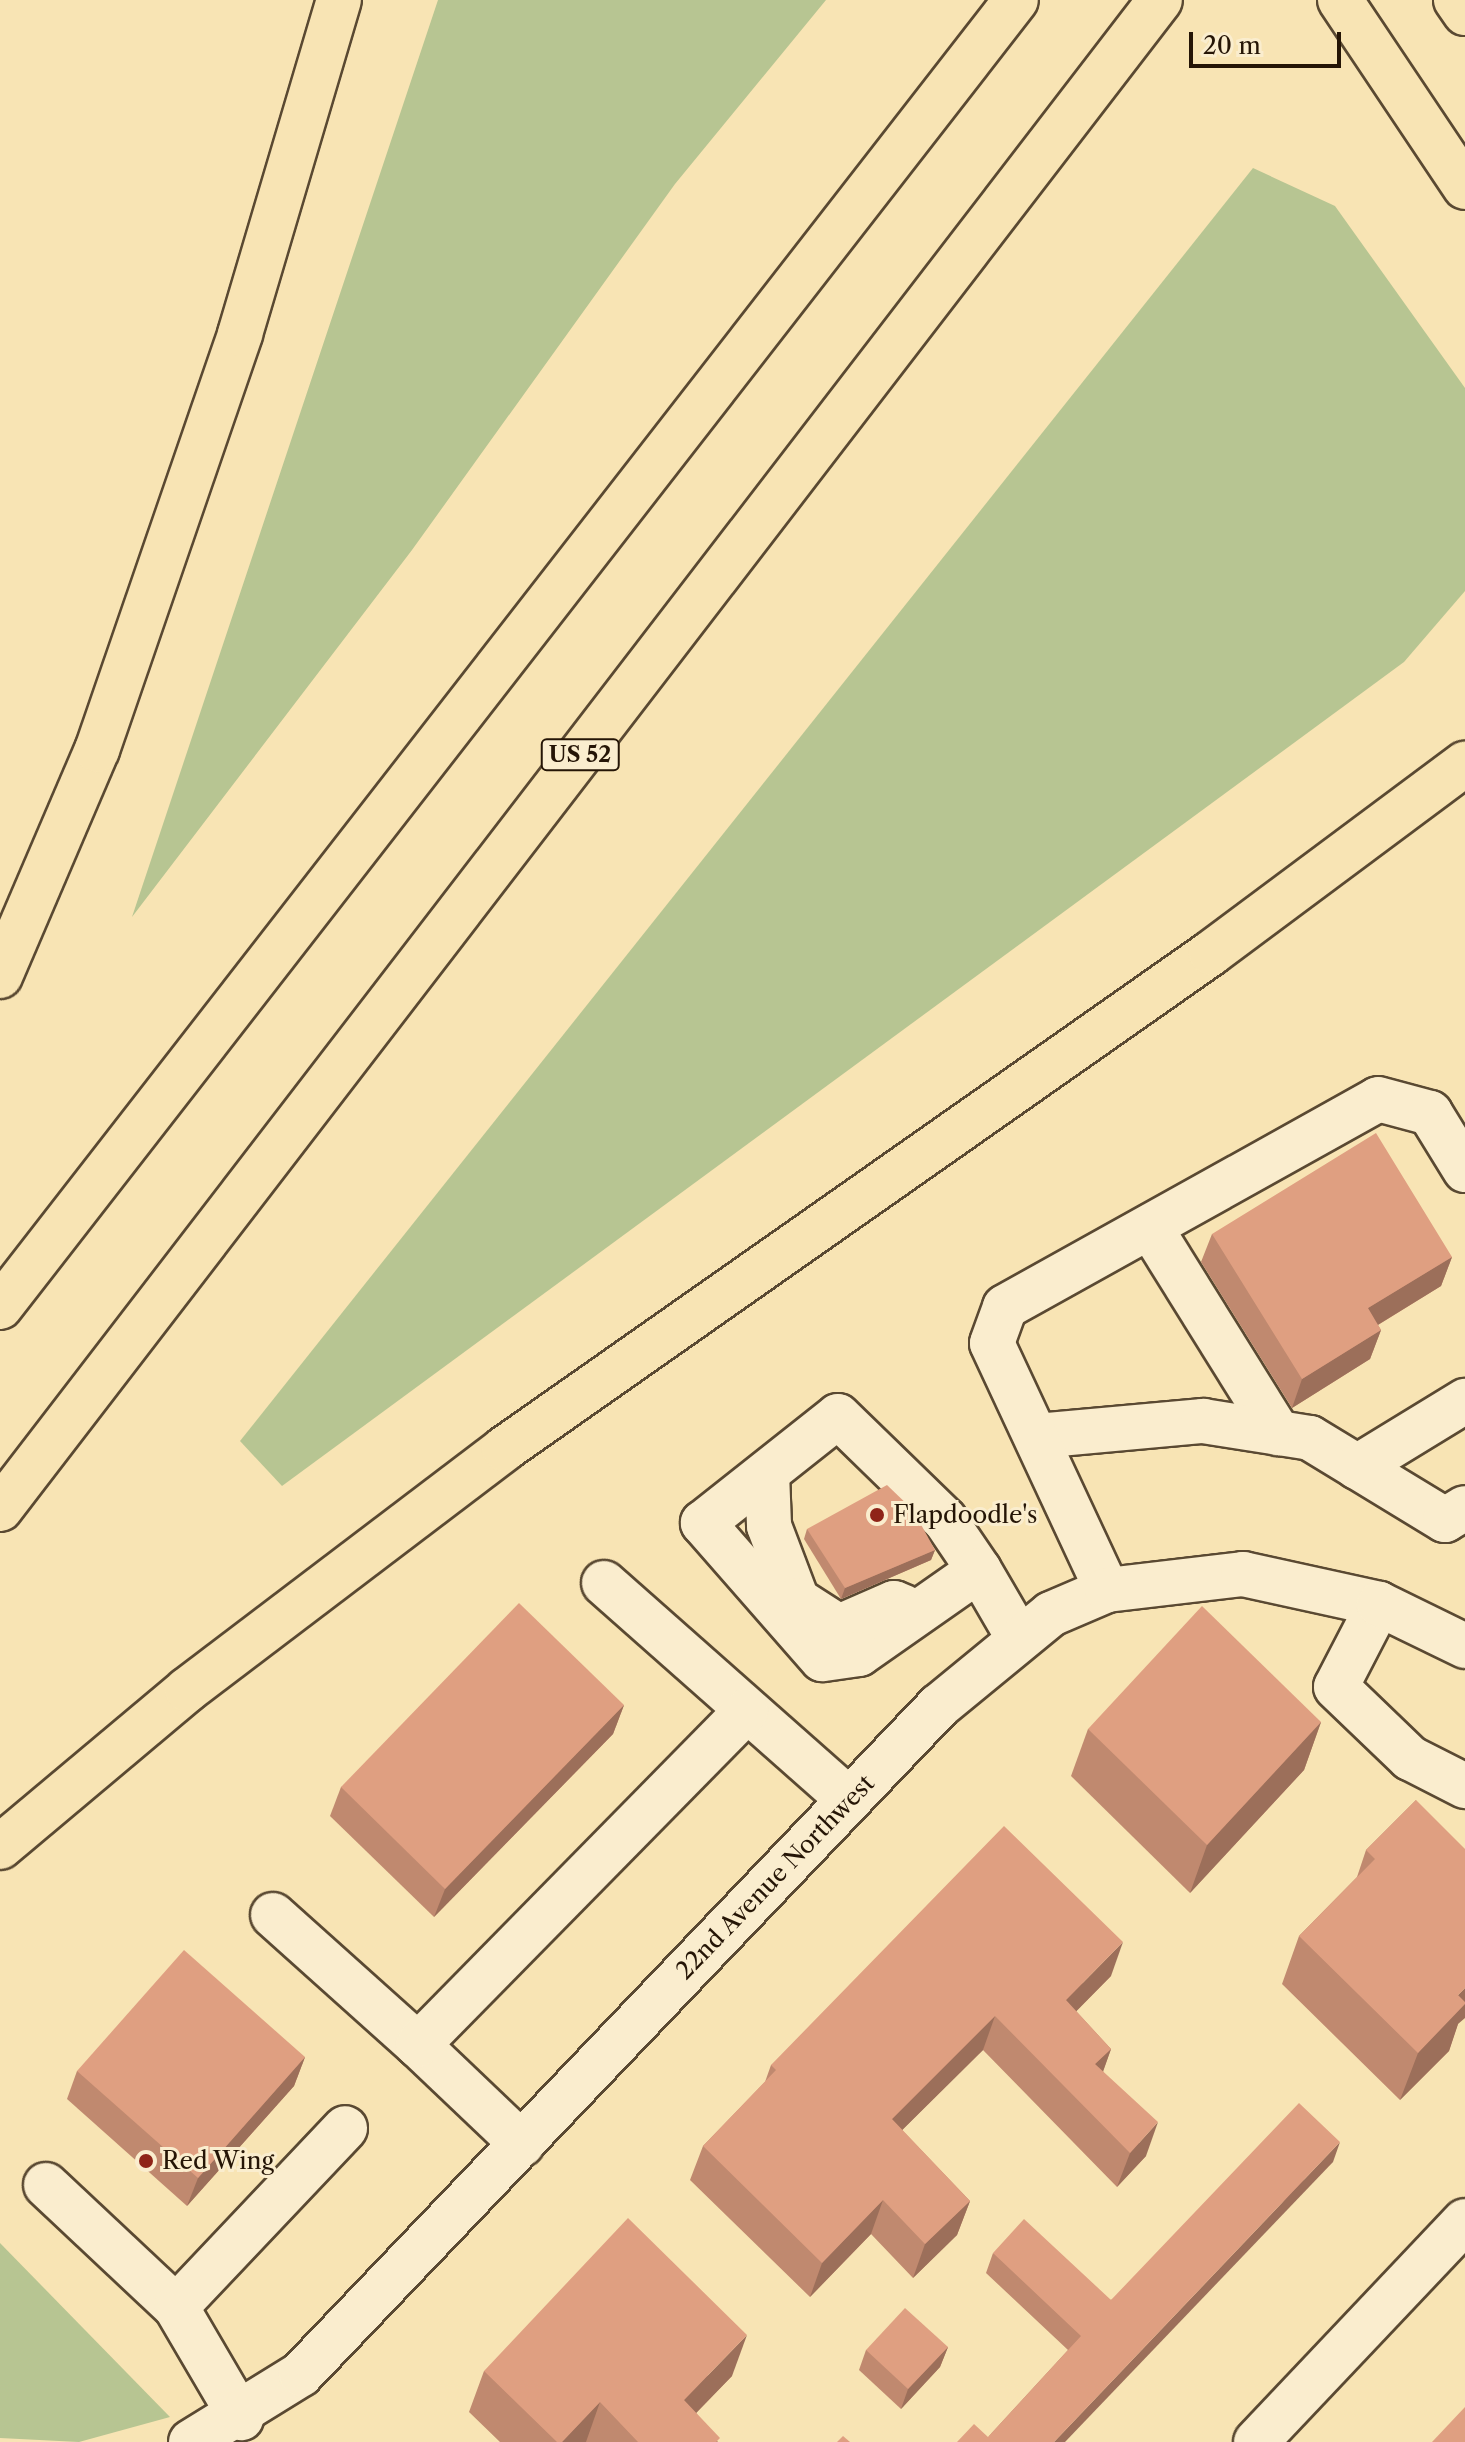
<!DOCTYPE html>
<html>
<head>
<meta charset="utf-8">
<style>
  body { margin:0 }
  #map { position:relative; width:1465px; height:2442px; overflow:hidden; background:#f8e4b4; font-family:"Libre Caslon Text",serif }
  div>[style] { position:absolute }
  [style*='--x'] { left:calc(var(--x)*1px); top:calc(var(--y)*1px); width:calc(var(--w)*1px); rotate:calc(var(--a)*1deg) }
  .green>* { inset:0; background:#b7c592 }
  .roads { filter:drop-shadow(2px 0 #5a4932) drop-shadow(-2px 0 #5a4932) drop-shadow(0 2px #5a4932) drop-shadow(0 -2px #5a4932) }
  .minor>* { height:44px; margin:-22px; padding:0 22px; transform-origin:22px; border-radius:22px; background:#faedce }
  .major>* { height:44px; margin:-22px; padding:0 22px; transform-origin:22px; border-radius:22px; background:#f8e4b4 }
  .highway>* { height:44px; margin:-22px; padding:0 22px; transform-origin:22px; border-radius:22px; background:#f8e4b4 }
  .wall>* { inset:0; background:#c0896f }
  .shaded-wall>* { inset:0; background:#9c6f5a }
  .building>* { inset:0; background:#df9f81 }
  .dots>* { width:22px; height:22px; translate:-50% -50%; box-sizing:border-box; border:4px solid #faedce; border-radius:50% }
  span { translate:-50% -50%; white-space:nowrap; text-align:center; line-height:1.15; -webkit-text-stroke:6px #faedce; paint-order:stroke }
  .shield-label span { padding:2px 6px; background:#faedce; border:2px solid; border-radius:6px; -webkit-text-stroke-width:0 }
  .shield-label { font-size:22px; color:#251506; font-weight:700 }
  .poi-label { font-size:24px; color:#251506 }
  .left { translate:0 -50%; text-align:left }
  .street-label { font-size:24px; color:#251506 }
  .scale { position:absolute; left:1189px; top:32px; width:152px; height:36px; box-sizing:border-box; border:4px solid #251506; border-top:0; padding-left:10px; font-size:24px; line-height:28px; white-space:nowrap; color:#251506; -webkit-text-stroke:6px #faedce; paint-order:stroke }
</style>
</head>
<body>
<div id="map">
  <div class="green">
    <i style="clip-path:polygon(438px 0,826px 0,675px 184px,412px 550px,132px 917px)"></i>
    <i style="clip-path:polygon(1253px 168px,1335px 206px,1465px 388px,1465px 591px,1404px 662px,282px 1486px,240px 1441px)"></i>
    <i style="clip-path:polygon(0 2243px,170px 2417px,79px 2442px,0 2438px)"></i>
  </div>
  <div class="roads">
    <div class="minor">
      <i style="--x:1150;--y:1227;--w:243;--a:58.1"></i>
      <i style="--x:1037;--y:1436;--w:167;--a:-5.2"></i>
      <i style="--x:1203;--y:1421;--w:108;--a:9"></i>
      <i style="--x:1310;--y:1438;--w:158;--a:31.3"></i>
      <i style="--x:1445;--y:1520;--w:23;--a:-31"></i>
      <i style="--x:1357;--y:1467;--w:127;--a:-31.4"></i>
      <i style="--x:767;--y:1473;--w:53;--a:87.8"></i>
      <i style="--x:769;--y:1526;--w:79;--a:69.3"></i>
      <i style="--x:797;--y:1600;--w:50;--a:32.7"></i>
      <i style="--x:839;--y:1627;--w:60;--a:-23.6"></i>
      <i style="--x:894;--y:1603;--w:11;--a:22"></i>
      <i style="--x:979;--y:1570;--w:146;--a:145"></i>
      <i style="--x:859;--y:1654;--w:37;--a:172"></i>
      <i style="--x:822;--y:1659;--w:181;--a:-131.2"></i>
      <i style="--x:703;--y:1523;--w:172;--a:-38.4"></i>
      <i style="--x:838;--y:1416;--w:149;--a:44.2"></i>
      <i style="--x:945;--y:1520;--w:60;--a:55.8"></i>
      <i style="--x:979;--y:1570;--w:78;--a:59.8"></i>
      <i style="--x:604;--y:1583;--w:327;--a:41.5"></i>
      <i style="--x:1107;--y:1590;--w:272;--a:-115"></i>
      <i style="--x:992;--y:1343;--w:38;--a:-70"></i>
      <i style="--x:1005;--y:1307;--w:427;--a:-29.1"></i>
      <i style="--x:1378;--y:1099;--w:54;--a:15.1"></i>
      <i style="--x:1430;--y:1113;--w:67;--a:58.4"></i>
      <i style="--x:1379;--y:1604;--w:93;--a:117.4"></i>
      <i style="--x:1336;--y:1687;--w:103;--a:43.8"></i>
      <i style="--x:1410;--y:1758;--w:62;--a:27"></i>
      <i style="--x:273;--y:1915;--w:195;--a:41.9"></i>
      <i style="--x:522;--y:2144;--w:144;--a:-136.4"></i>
      <i style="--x:418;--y:2045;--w:468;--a:-45.5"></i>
      <i style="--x:46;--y:2185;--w:178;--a:43.2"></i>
      <i style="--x:176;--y:2307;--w:129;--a:59.6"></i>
      <i style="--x:176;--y:2307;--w:246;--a:-46.6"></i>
      <i style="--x:191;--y:2442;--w:129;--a:-31.7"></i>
      <i style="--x:301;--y:2374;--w:924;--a:-46.32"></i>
      <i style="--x:939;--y:1706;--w:145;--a:-39.4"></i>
      <i style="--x:1051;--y:1614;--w:61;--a:-23.2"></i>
      <i style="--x:1107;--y:1590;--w:137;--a:-6.7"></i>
      <i style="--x:1243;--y:1574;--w:139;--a:12.4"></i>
      <i style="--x:1379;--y:1604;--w:96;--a:26"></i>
      <i style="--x:1256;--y:2442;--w:304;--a:-46.6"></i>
    </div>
    <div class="major">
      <i style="--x:1340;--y:0;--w:225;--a:56.2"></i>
      <i style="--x:1456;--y:0;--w:16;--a:55"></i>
    </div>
    <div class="highway">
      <i style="--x:0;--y:976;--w:246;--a:-66.8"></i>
      <i style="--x:97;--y:750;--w:440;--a:-71"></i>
      <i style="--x:240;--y:334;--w:348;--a:-73.5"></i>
      <i style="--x:0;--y:1307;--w:1655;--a:-52.14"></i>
      <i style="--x:0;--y:1509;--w:1903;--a:-52.45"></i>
      <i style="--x:0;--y:1847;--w:244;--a:-40"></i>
      <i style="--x:187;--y:1690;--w:398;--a:-37.2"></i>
      <i style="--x:504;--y:1449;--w:864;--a:-35.05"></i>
      <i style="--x:1211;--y:953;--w:317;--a:-36.7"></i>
    </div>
  </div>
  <div class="wall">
    <i style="clip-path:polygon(1212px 1234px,1452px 1257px,1441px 1286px,1378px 1325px,1381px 1330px,1370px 1359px,1292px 1408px,1201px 1262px)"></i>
    <i style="clip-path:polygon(807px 1529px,935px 1550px,931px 1560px,841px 1599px,804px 1539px)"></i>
    <i style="clip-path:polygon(624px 1705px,613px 1734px,434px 1917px,330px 1816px,341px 1787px)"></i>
    <i style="clip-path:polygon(1321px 1722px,1304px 1770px,1190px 1893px,1071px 1776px,1088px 1729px)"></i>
    <i style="clip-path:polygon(1416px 1800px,1458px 2024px,1449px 2051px,1400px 2100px,1282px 1984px,1299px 1936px,1357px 1877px,1366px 1850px)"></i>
    <i style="clip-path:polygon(1111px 1976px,1076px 2011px,1111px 2049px,1103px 2071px,1146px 2156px,1117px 2187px,983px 2050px,902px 2130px,970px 2201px,957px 2235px,913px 2278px,871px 2234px,810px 2297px,690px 2180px,703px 2146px,765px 2082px,771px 2065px)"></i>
    <i style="clip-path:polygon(305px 2057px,294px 2086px,187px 2206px,67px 2099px,77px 2071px)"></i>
    <i style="clip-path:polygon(1333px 2162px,988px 2437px,1068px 2350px,986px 2273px,993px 2253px,1111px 2300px)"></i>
    <i style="clip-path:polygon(948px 2347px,940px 2367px,901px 2409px,859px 2370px,866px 2350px)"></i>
    <i style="clip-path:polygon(484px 2371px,732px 2376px,696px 2413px,718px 2442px,500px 2442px,469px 2412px)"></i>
  </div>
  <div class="shaded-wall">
    <i style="clip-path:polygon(1452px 1257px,1441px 1286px,1358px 1337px,1368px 1308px)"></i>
    <i style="clip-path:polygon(1381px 1330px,1370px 1359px,1292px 1408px,1302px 1379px)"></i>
    <i style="clip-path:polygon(935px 1550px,931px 1560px,841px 1599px,845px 1588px)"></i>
    <i style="clip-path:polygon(624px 1705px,613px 1734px,434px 1917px,445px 1889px)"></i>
    <i style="clip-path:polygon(1321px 1722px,1304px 1770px,1190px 1893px,1207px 1845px)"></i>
    <i style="clip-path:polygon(1123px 1942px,1111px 1976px,1054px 2034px,1066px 2000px)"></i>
    <i style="clip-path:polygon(1465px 1988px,1465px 2018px,1458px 2024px,1449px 2051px,1400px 2100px,1418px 2053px,1458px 1995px)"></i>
    <i style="clip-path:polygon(995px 2016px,983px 2050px,879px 2153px,892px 2119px)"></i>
    <i style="clip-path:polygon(1111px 2049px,1099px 2083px,1095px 2064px)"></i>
    <i style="clip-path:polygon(305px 2057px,294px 2086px,187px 2206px,198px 2178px)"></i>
    <i style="clip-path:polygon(1158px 2122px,1146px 2156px,1117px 2187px,1130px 2153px)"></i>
    <i style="clip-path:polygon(1340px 2142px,1333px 2162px,1065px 2442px,1054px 2442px)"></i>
    <i style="clip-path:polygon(883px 2200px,871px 2234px,810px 2297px,822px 2263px)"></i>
    <i style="clip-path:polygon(970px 2201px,957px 2235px,913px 2278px,925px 2244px)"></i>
    <i style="clip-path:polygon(747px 2335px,732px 2376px,669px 2441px,684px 2400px)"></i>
    <i style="clip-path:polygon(948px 2347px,940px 2367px,901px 2409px,908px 2389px)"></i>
    <i style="clip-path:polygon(600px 2402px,586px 2442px,562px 2442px)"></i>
  </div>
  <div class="building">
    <i style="clip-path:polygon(1376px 1133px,1452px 1257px,1368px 1308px,1381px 1330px,1302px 1379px,1212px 1234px)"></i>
    <i style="clip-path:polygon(887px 1485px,913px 1510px,935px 1550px,845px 1588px,807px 1529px)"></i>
    <i style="clip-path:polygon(519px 1603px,624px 1705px,445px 1889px,341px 1787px)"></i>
    <i style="clip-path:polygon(1202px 1606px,1321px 1722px,1207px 1845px,1088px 1729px)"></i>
    <i style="clip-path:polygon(1416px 1800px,1465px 1849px,1465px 1988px,1458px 1995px,1465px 2002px,1465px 2004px,1418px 2053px,1299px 1936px,1375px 1859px,1366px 1850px)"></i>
    <i style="clip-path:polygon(1004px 1826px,1123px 1942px,1066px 2000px,1111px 2049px,1095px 2064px,1158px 2122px,1130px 2153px,995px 2016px,892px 2119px,970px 2201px,925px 2244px,883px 2200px,822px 2263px,703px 2146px,776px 2070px,771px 2065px)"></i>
    <i style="clip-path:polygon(184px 1950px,305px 2057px,198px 2178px,77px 2071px)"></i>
    <i style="clip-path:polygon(1299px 2103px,1340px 2142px,1054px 2442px,957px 2442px,974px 2424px,988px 2437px,1081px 2336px,993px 2253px,1024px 2219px,1111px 2300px)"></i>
    <i style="clip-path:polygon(628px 2218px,747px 2335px,684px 2400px,720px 2438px,716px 2442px,638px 2442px,600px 2402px,562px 2442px,557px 2442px,484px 2371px)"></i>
    <i style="clip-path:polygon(905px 2308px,948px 2347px,908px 2389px,866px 2350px)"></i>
    <i style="clip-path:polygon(1465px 2407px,1465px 2442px,1432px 2442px)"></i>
    <i style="clip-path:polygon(843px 2436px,850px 2442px,837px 2442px)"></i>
  </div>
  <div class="dots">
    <i style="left:877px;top:1515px;background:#8f2418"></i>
    <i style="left:146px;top:2161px;background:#8f2418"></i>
  </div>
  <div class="shield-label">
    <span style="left:580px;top:755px">US 52</span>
  </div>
  <div class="poi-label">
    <span class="left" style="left:893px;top:1515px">Flapdoodle's</span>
    <span class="left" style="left:162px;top:2161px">Red Wing</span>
  </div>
  <div class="street-label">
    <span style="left:775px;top:1877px;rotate:-46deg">22nd Avenue Northwest</span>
  </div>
  <div class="scale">20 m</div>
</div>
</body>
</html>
